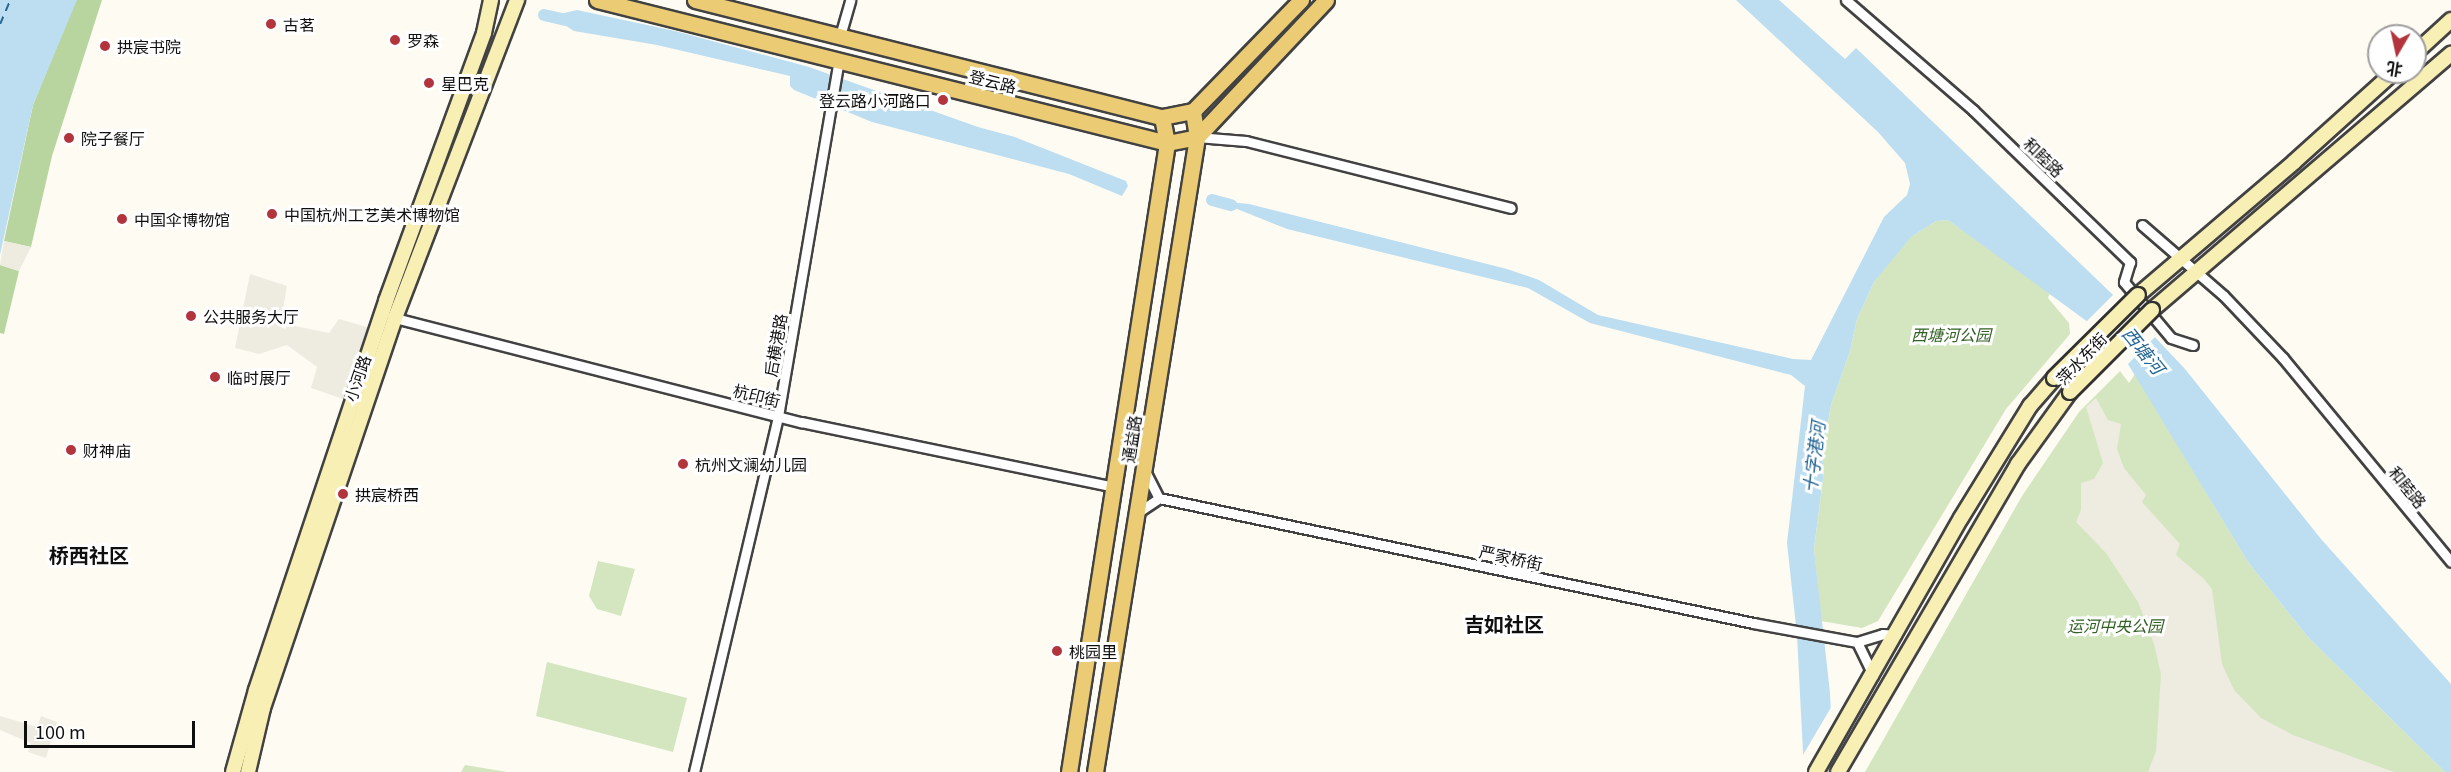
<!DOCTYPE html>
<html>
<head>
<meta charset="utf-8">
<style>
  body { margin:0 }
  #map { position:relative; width:2451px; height:772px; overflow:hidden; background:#fefbf3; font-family:Georgia,"Noto Sans SC",serif }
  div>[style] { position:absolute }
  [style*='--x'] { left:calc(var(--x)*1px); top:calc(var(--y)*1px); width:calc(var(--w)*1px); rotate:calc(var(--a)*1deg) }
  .green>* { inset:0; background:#d3e6bf }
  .forest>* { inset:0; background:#b8d59f }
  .plaza>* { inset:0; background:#eeebe1 }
  .water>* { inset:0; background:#bcdef0 }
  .pier>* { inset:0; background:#fefbf3 }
  .canal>* { height:12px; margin:-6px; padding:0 6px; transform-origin:6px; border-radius:6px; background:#bcdef0 }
  .ferry>* { height:1.5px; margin-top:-0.75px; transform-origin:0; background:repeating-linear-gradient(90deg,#246695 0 8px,transparent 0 14px) }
  .roads { filter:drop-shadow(2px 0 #424242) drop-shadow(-2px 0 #424242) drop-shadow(0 2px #424242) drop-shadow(0 -2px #424242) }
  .street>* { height:9px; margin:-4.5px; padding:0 4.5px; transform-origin:4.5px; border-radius:4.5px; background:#fff }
  .secondary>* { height:14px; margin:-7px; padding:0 7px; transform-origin:7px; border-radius:7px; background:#f7efb4 }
  .primary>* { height:15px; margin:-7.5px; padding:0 7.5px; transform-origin:7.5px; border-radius:7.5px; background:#ebcc75 }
  .bridges { filter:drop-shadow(2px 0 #313131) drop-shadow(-2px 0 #313131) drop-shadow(0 2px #313131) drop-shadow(0 -2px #313131) }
  .secondary-bridge>* { height:14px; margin:-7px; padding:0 7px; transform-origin:7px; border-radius:7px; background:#f7efb4 }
  .dots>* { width:16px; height:16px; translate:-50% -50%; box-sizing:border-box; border:3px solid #fff; border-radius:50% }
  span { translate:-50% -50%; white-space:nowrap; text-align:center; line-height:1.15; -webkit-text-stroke:6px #fff; paint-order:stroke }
  .poi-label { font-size:16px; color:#0f0f0f }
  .left { translate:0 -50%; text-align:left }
  .right { translate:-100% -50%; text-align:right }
  .street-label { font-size:16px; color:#0f0f0f }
  .park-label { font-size:16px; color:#336125; font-style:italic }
  .water-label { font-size:18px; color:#246695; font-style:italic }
  .quarter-label { font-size:20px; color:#0f0f0f; font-weight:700 }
  .north { position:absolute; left:2367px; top:24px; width:60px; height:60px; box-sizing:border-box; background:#fff; border:2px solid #9f9f9f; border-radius:50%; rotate:189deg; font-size:16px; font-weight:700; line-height:24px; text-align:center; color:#0f0f0f }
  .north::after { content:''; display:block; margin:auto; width:21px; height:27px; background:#b2343c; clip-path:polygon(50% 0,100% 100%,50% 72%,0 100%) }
  .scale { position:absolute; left:24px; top:721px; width:171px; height:27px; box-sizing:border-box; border:3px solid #0f0f0f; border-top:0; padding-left:8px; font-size:18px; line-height:21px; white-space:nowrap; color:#0f0f0f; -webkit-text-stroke:4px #fff; paint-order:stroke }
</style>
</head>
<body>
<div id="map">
  <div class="green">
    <i style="clip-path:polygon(1948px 220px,2050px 292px,2048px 298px,2069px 323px,2070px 334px,2006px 409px,1878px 621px,1862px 628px,1821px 621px,1814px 549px,1824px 471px,1822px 455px,1831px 405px,1850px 351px,1857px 319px,1874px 282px,1900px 247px,1911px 237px,1936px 221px)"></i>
    <i style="clip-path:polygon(2120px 371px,2129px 383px,2135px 374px,2248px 562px,2307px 636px,2445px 772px,1865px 772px,2022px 496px,2079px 412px)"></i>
    <i style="clip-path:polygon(598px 561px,635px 569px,621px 616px,597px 609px,589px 596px)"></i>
    <i style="clip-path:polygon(547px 662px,687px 698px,673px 752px,536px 716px)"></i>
    <i style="clip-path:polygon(465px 765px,507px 772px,461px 772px)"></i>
  </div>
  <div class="forest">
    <i style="clip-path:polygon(76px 0,102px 0,52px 156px,31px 247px,4px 241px,33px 105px)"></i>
    <i style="clip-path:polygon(0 265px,19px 271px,4px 334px,0 333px)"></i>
  </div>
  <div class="plaza">
    <i style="clip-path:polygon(4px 241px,31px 247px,19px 271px,0 265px)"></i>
    <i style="clip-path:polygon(250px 274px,287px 286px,282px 314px,295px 326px,329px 333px,339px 319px,377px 330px,352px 402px,311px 388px,317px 367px,287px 345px,259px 354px,235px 348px)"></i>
    <i style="clip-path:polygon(2096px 398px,2108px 420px,2121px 424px,2117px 449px,2124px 468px,2146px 495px,2142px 502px,2180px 544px,2176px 555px,2204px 579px,2212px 589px,2222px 664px,2234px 690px,2261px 718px,2293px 735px,2394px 772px,2148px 772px,2156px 751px,2161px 674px,2154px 644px,2138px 602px,2106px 553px,2076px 522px,2081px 510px,2081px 483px,2094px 479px,2103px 463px,2086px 407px)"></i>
    <i style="clip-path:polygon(0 716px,37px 727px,41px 716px,57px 722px,46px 758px,28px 752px,31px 743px,0 730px)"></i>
  </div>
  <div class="water">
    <i style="clip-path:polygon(0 0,77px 0,33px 105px,0 255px)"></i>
    <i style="clip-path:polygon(1736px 0,1779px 0,1845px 59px,1856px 48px,2136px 317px,2185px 369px,2321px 539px,2451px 684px,2451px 772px,2445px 772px,2307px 636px,2248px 562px,2114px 341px,1948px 220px,1936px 221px,1911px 237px,1874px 282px,1857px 319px,1850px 351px,1831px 405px,1822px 455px,1824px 471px,1814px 549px,1830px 693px,1834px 772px,1804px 772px,1797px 635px,1787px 543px,1805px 386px,1791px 375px,1590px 323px,1528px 288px,1287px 229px,1217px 201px,1249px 204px,1507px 269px,1539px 280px,1598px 315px,1793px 359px,1811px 360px,1884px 217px,1907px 195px,1910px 184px,1905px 163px,1878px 132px)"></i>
    <i style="clip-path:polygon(577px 10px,675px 31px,809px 67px,978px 127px,1015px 137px,1126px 181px,1128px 186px,1122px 196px,1069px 174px,872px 122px,794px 90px,790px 86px,790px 76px,657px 45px,574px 31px,551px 16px)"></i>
  </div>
  <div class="pier">
    <i style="clip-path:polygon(2115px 293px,2157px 335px,2126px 366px,2111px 343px,2085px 323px)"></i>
    <i style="clip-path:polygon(1833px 704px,1837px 772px,1801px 772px,1800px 760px)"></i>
  </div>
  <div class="canal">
    <i style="--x:544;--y:15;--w:22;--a:13"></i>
    <i style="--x:1212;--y:200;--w:20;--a:15"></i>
  </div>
  <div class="ferry">
    <i style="--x:0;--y:24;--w:26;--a:-67"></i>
  </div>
  <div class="roads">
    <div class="street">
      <i style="--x:1846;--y:0;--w:168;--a:40.9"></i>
      <i style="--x:1973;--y:110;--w:219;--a:44.1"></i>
      <i style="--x:2130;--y:262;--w:21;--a:107"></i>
      <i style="--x:2124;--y:282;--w:73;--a:50"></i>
      <i style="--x:2171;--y:338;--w:23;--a:18"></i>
      <i style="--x:840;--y:36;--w:37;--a:-74"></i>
      <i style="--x:1197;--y:137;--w:49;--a:4.7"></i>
      <i style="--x:1246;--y:141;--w:273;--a:14.2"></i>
      <i style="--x:2142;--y:225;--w:108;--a:40.9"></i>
      <i style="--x:2224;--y:296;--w:86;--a:46.4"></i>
      <i style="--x:2283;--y:358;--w:264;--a:50.5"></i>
      <i style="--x:395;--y:318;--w:419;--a:14.4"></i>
      <i style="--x:801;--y:422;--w:321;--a:11.7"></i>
      <i style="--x:1145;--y:471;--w:30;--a:63"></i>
      <i style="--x:1137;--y:513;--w:27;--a:-34"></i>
      <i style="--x:1159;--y:498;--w:607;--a:11.88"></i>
      <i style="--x:1753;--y:623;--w:106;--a:10.4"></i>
      <i style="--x:1857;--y:642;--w:27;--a:-17"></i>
      <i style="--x:1883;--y:634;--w:13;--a:4"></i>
      <i style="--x:1857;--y:642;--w:37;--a:64"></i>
      <i style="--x:694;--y:772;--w:366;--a:-76.7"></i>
      <i style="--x:778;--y:416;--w:360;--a:-80.3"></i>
    </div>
    <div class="secondary">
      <i style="--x:2415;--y:53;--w:49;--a:-42.5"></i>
      <i style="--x:2138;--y:295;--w:205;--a:-40.4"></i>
      <i style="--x:2294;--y:162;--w:135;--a:-42"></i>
      <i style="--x:2152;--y:310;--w:394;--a:-40.6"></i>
      <i style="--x:233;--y:772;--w:85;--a:-74.3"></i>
      <i style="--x:256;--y:690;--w:410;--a:-71.5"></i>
      <i style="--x:386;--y:301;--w:285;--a:-69.9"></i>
      <i style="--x:484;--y:33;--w:34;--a:-78"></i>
      <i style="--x:248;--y:772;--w:66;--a:-76.8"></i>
      <i style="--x:263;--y:708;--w:412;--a:-71.3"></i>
      <i style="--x:395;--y:318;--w:341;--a:-69"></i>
      <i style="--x:1816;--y:772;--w:292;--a:-60.3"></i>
      <i style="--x:1961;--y:518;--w:132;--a:-58.4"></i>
      <i style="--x:2030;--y:406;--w:37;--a:-49"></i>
      <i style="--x:1838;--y:772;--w:357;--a:-59.7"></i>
      <i style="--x:2018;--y:464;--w:89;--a:-54.2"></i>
    </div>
    <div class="primary">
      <i style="--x:597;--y:0;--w:588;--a:14.08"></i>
      <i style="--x:1167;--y:143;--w:31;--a:-11"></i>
      <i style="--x:1197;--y:137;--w:188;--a:-46.7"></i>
      <i style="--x:695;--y:0;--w:481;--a:14.1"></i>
      <i style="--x:1162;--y:117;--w:32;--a:-11"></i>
      <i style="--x:1193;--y:111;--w:155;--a:-45.8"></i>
      <i style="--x:1069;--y:772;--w:637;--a:-81.14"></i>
      <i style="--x:1167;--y:143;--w:26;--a:-101"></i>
      <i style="--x:1095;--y:772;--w:643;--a:-80.87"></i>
      <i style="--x:1197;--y:137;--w:26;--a:-99"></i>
    </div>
  </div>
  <div class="bridges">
    <div class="secondary-bridge">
      <i style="--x:2054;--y:378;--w:118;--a:-44.7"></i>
      <i style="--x:2070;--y:392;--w:116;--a:-45"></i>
    </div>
  </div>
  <div class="dots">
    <i style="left:271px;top:24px;background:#b2343c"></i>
    <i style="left:395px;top:40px;background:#b2343c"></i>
    <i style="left:105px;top:46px;background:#b2343c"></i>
    <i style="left:429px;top:83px;background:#b2343c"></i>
    <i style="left:943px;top:100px;background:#b2343c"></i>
    <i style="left:69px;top:138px;background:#b2343c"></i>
    <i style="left:272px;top:214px;background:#b2343c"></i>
    <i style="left:122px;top:219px;background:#b2343c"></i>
    <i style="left:191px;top:316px;background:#b2343c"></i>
    <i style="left:215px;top:377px;background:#b2343c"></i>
    <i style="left:71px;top:450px;background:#b2343c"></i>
    <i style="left:683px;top:464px;background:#b2343c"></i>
    <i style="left:343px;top:494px;background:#b2343c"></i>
    <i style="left:1057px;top:651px;background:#b2343c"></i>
  </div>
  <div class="poi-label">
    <span class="left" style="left:283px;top:24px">古茗</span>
    <span class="left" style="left:407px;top:40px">罗森</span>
    <span class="left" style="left:117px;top:46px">拱宸书院</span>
    <span class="left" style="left:441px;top:83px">星巴克</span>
    <span class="right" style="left:931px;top:100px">登云路小河路口</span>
    <span class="left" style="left:81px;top:138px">院子餐厅</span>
    <span class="left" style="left:284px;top:214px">中国杭州工艺美术博物馆</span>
    <span class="left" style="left:134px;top:219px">中国伞博物馆</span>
    <span class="left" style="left:203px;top:316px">公共服务大厅</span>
    <span class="left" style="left:227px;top:377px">临时展厅</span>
    <span class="left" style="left:83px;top:450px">财神庙</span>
    <span class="left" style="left:695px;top:464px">杭州文澜幼儿园</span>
    <span class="left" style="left:355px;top:494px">拱宸桥西</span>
    <span class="left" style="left:1069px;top:651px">桃园里</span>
  </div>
  <div class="street-label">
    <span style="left:993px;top:81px;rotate:14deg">登云路</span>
    <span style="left:2044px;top:157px;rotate:44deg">和睦路</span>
    <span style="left:775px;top:345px;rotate:-80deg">后横港路</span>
    <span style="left:2081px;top:358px;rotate:-46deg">萍水东街</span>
    <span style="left:357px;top:378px;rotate:-71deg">小河路</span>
    <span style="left:757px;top:395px;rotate:14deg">杭印街</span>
    <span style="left:1131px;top:439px;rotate:-81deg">通益路</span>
    <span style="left:2408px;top:487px;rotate:51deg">和睦路</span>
    <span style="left:1511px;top:557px;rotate:12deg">严家桥街</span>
  </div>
  <div class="park-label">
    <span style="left:1951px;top:334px">西塘河公园</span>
    <span style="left:2115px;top:625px">运河中央公园</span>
  </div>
  <div class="water-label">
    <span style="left:2144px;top:350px;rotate:51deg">西塘河</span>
    <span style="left:1813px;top:457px;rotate:-83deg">十字港河</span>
  </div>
  <div class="quarter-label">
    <span style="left:89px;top:554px">桥西社区</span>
    <span style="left:1504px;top:623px">吉如社区</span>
  </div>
  <div class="north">北</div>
  <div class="scale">100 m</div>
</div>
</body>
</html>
